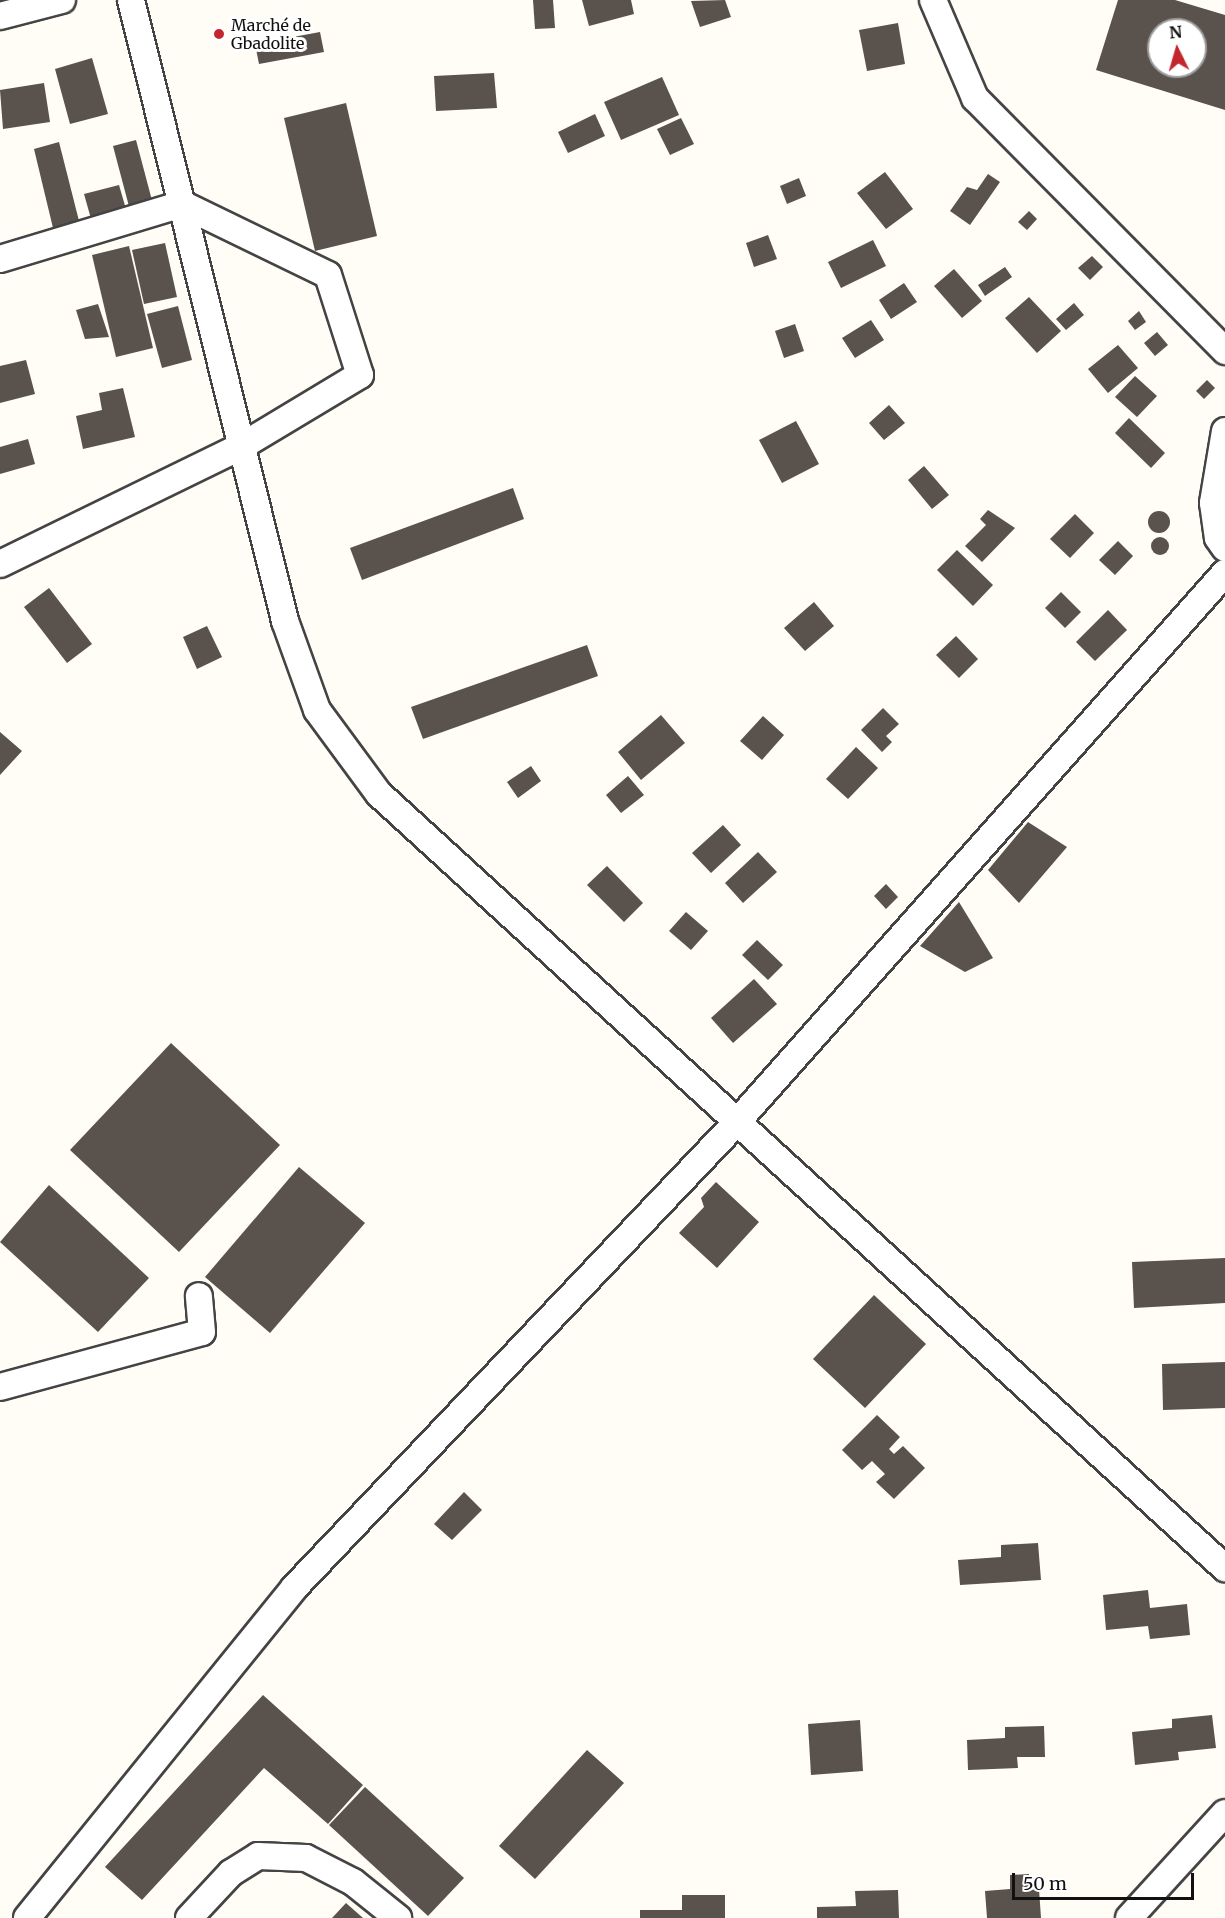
<!DOCTYPE html>
<html>
<head>
<meta charset="utf-8">
<style>
  body { margin:0 }
  #map { position:relative; width:1225px; height:1918px; overflow:hidden; background:#fffdf5; font-family:Merriweather,serif }
  div>[style] { position:absolute }
  [style*='--x'] { left:calc(var(--x)*1px); top:calc(var(--y)*1px); width:calc(var(--w)*1px); rotate:calc(var(--a)*1deg) }
  .building>* { inset:0; background:#5a524d }
  .round { border-radius:50% }
  .roads { filter:drop-shadow(2px 0 #444) drop-shadow(-2px 0 #444) drop-shadow(0 2px #444) drop-shadow(0 -2px #444) }
  .minor>* { height:26px; margin:-13px; padding:0 13px; transform-origin:13px; border-radius:13px; background:#fff }
  .dots>* { width:16px; height:16px; translate:-50% -50%; box-sizing:border-box; border:3px solid #fff; border-radius:50% }
  span { translate:-50% -50%; white-space:nowrap; text-align:center; line-height:1.15; -webkit-text-stroke:6px #fff; paint-order:stroke }
  .poi-label { font-size:16px; color:#111 }
  .left { translate:0 -50%; text-align:left }
  .north { position:absolute; left:1147px; top:18px; width:60px; height:60px; box-sizing:border-box; background:#fff; border:2px solid #a0a0a0; border-radius:50%; rotate:355deg; font-size:16px; font-weight:700; line-height:24px; text-align:center; color:#111 }
  .north::after { content:''; display:block; margin:auto; width:21px; height:27px; background:#c4262e; clip-path:polygon(50% 0,100% 100%,50% 72%,0 100%) }
  .scale { position:absolute; left:1012px; top:1873px; width:182px; height:27px; box-sizing:border-box; border:3px solid #111; border-top:0; padding-left:8px; font-size:18px; line-height:21px; white-space:nowrap; color:#111; -webkit-text-stroke:4px #fff; paint-order:stroke }
</style>
</head>
<body>
<div id="map">
  <div class="building">
    <i style="clip-path:polygon(533px 0,553px 0,555px 28px,535px 29px)"></i>
    <i style="clip-path:polygon(582px 0,631px 0,634px 14px,589px 26px)"></i>
    <i style="clip-path:polygon(725px 0,731px 17px,700px 27px,691px 1px)"></i>
    <i style="clip-path:polygon(evenodd,1118px 0,1175px 0,1225px 15px,1225px 110px,1096px 70px,1118px 0,1159px 30px,1195px 30px,1195px 66px,1159px 66px,1159px 30px)"></i>
    <i style="clip-path:polygon(898px 23px,905px 64px,867px 71px,859px 30px)"></i>
    <i style="clip-path:polygon(320px 32px,324px 52px,259px 64px,255px 44px)"></i>
    <i style="clip-path:polygon(92px 58px,108px 114px,70px 124px,55px 69px)"></i>
    <i style="clip-path:polygon(494px 73px,497px 108px,436px 111px,434px 76px)"></i>
    <i style="clip-path:polygon(662px 77px,679px 115px,621px 140px,604px 102px)"></i>
    <i style="clip-path:polygon(44px 83px,50px 122px,3px 129px,0 90px)"></i>
    <i style="clip-path:polygon(346px 103px,377px 236px,315px 251px,284px 118px)"></i>
    <i style="clip-path:polygon(595px 114px,605px 136px,568px 153px,558px 132px)"></i>
    <i style="clip-path:polygon(681px 118px,694px 144px,670px 155px,657px 129px)"></i>
    <i style="clip-path:polygon(136px 140px,154px 208px,131px 214px,113px 146px)"></i>
    <i style="clip-path:polygon(59px 142px,79px 221px,53px 228px,34px 149px)"></i>
    <i style="clip-path:polygon(885px 172px,913px 209px,886px 229px,857px 193px)"></i>
    <i style="clip-path:polygon(988px 174px,1000px 182px,970px 225px,950px 211px,967px 187px,977px 190px)"></i>
    <i style="clip-path:polygon(799px 178px,806px 196px,787px 204px,780px 186px)"></i>
    <i style="clip-path:polygon(119px 185px,128px 216px,93px 226px,84px 194px)"></i>
    <i style="clip-path:polygon(1029px 211px,1037px 219px,1027px 230px,1018px 222px)"></i>
    <i style="clip-path:polygon(768px 235px,777px 259px,754px 267px,746px 243px)"></i>
    <i style="clip-path:polygon(873px 240px,886px 266px,841px 288px,828px 262px)"></i>
    <i style="clip-path:polygon(165px 243px,177px 297px,144px 304px,132px 250px)"></i>
    <i style="clip-path:polygon(129px 246px,153px 348px,116px 357px,92px 255px)"></i>
    <i style="clip-path:polygon(1092px 256px,1103px 267px,1090px 280px,1078px 268px)"></i>
    <i style="clip-path:polygon(1005px 267px,1012px 277px,985px 296px,978px 285px)"></i>
    <i style="clip-path:polygon(954px 269px,982px 301px,962px 318px,934px 286px)"></i>
    <i style="clip-path:polygon(904px 283px,917px 302px,891px 319px,879px 300px)"></i>
    <i style="clip-path:polygon(1029px 297px,1061px 331px,1037px 353px,1005px 318px)"></i>
    <i style="clip-path:polygon(1074px 303px,1084px 315px,1066px 330px,1056px 319px)"></i>
    <i style="clip-path:polygon(98px 304px,109px 337px,85px 339px,76px 310px)"></i>
    <i style="clip-path:polygon(178px 306px,192px 360px,162px 368px,147px 314px)"></i>
    <i style="clip-path:polygon(1139px 311px,1146px 322px,1135px 330px,1128px 321px)"></i>
    <i style="clip-path:polygon(871px 320px,884px 340px,855px 358px,842px 338px)"></i>
    <i style="clip-path:polygon(795px 324px,804px 351px,784px 358px,775px 331px)"></i>
    <i style="clip-path:polygon(1157px 332px,1168px 345px,1155px 356px,1144px 343px)"></i>
    <i style="clip-path:polygon(1118px 345px,1138px 368px,1108px 393px,1088px 369px)"></i>
    <i style="clip-path:polygon(26px 360px,35px 394px,0 403px,0 366px)"></i>
    <i style="clip-path:polygon(1135px 376px,1157px 396px,1137px 417px,1115px 397px)"></i>
    <i style="clip-path:polygon(1207px 380px,1215px 388px,1204px 399px,1196px 391px)"></i>
    <i style="clip-path:polygon(123px 388px,135px 437px,83px 449px,76px 416px,102px 410px,99px 393px)"></i>
    <i style="clip-path:polygon(889px 405px,905px 423px,884px 440px,869px 423px)"></i>
    <i style="clip-path:polygon(1129px 418px,1165px 453px,1151px 468px,1115px 433px)"></i>
    <i style="clip-path:polygon(796px 421px,819px 464px,782px 483px,759px 440px)"></i>
    <i style="clip-path:polygon(28px 439px,35px 464px,0 474px,0 447px)"></i>
    <i style="clip-path:polygon(924px 466px,949px 495px,932px 509px,908px 480px)"></i>
    <i style="clip-path:polygon(513px 488px,524px 519px,362px 580px,350px 548px)"></i>
    <i style="clip-path:polygon(988px 510px,1015px 528px,982px 562px,965px 546px,986px 525px,980px 519px)"></i>
    <i class="round" style="left:1148px;top:511px;width:22px;height:22px"></i>
    <i style="clip-path:polygon(1075px 514px,1094px 533px,1070px 558px,1050px 539px)"></i>
    <i class="round" style="left:1151px;top:537px;width:18px;height:18px"></i>
    <i style="clip-path:polygon(1118px 541px,1133px 556px,1115px 575px,1099px 560px)"></i>
    <i style="clip-path:polygon(957px 550px,993px 585px,973px 606px,937px 570px)"></i>
    <i style="clip-path:polygon(49px 588px,92px 644px,67px 663px,24px 607px)"></i>
    <i style="clip-path:polygon(1061px 592px,1081px 612px,1065px 628px,1045px 608px)"></i>
    <i style="clip-path:polygon(814px 602px,834px 626px,805px 651px,784px 628px)"></i>
    <i style="clip-path:polygon(1108px 610px,1127px 630px,1095px 661px,1076px 642px)"></i>
    <i style="clip-path:polygon(207px 626px,222px 657px,197px 669px,183px 637px)"></i>
    <i style="clip-path:polygon(956px 636px,978px 659px,959px 678px,936px 655px)"></i>
    <i style="clip-path:polygon(587px 645px,598px 676px,423px 739px,411px 707px)"></i>
    <i style="clip-path:polygon(883px 708px,899px 724px,886px 736px,892px 742px,882px 752px,861px 730px)"></i>
    <i style="clip-path:polygon(661px 715px,685px 743px,641px 780px,618px 752px)"></i>
    <i style="clip-path:polygon(763px 716px,784px 735px,762px 760px,740px 741px)"></i>
    <i style="clip-path:polygon(0 732px,22px 751px,0 775px)"></i>
    <i style="clip-path:polygon(856px 747px,878px 768px,848px 799px,826px 779px)"></i>
    <i style="clip-path:polygon(531px 766px,541px 781px,518px 798px,507px 782px)"></i>
    <i style="clip-path:polygon(628px 776px,644px 795px,621px 813px,606px 795px)"></i>
    <i style="clip-path:polygon(1028px 822px,1067px 847px,1019px 903px,988px 870px)"></i>
    <i style="clip-path:polygon(723px 825px,741px 845px,711px 873px,692px 853px)"></i>
    <i style="clip-path:polygon(758px 852px,777px 872px,743px 903px,725px 883px)"></i>
    <i style="clip-path:polygon(607px 866px,643px 903px,624px 922px,587px 885px)"></i>
    <i style="clip-path:polygon(886px 884px,898px 897px,886px 909px,874px 896px)"></i>
    <i style="clip-path:polygon(959px 902px,993px 958px,965px 972px,920px 946px)"></i>
    <i style="clip-path:polygon(686px 912px,708px 931px,691px 950px,669px 931px)"></i>
    <i style="clip-path:polygon(757px 940px,783px 965px,768px 980px,742px 955px)"></i>
    <i style="clip-path:polygon(754px 979px,777px 1004px,733px 1043px,711px 1018px)"></i>
    <i style="clip-path:polygon(171px 1043px,280px 1145px,179px 1252px,70px 1150px)"></i>
    <i style="clip-path:polygon(299px 1167px,365px 1223px,270px 1333px,205px 1277px)"></i>
    <i style="clip-path:polygon(716px 1182px,759px 1222px,717px 1268px,679px 1233px,704px 1207px,701px 1198px)"></i>
    <i style="clip-path:polygon(49px 1185px,149px 1278px,98px 1332px,0 1242px)"></i>
    <i style="clip-path:polygon(1225px 1258px,1225px 1303px,1134px 1308px,1132px 1262px)"></i>
    <i style="clip-path:polygon(874px 1295px,926px 1344px,865px 1408px,813px 1359px)"></i>
    <i style="clip-path:polygon(1225px 1362px,1225px 1408px,1163px 1410px,1162px 1364px)"></i>
    <i style="clip-path:polygon(877px 1415px,900px 1437px,889px 1449px,894px 1454px,903px 1446px,925px 1468px,894px 1499px,876px 1482px,885px 1474px,872px 1461px,862px 1470px,842px 1450px)"></i>
    <i style="clip-path:polygon(464px 1492px,482px 1510px,452px 1540px,434px 1524px)"></i>
    <i style="clip-path:polygon(1038px 1543px,1041px 1580px,960px 1585px,958px 1560px,1001px 1557px,1001px 1545px)"></i>
    <i style="clip-path:polygon(1148px 1590px,1150px 1608px,1187px 1604px,1190px 1635px,1150px 1639px,1148px 1626px,1106px 1630px,1103px 1595px)"></i>
    <i style="clip-path:polygon(263px 1695px,363px 1785px,328px 1824px,264px 1768px,142px 1900px,105px 1867px)"></i>
    <i style="clip-path:polygon(1212px 1715px,1216px 1748px,1178px 1752px,1179px 1760px,1135px 1765px,1132px 1732px,1172px 1728px,1172px 1719px)"></i>
    <i style="clip-path:polygon(860px 1720px,863px 1771px,811px 1775px,808px 1724px)"></i>
    <i style="clip-path:polygon(1044px 1726px,1045px 1757px,1017px 1757px,1018px 1768px,968px 1770px,967px 1740px,1005px 1738px,1005px 1727px)"></i>
    <i style="clip-path:polygon(587px 1750px,624px 1783px,535px 1879px,499px 1846px)"></i>
    <i style="clip-path:polygon(365px 1787px,464px 1878px,428px 1916px,329px 1825px)"></i>
    <i style="clip-path:polygon(1029px 1874px,1030px 1890px,1039px 1889px,1041px 1918px,987px 1918px,985px 1891px,1010px 1889px,1010px 1875px)"></i>
    <i style="clip-path:polygon(898px 1890px,899px 1918px,817px 1918px,817px 1907px,856px 1906px,855px 1891px)"></i>
    <i style="clip-path:polygon(682px 1895px,725px 1895px,725px 1918px,640px 1918px,640px 1910px,682px 1910px)"></i>
    <i style="clip-path:polygon(346px 1903px,363px 1918px,332px 1918px)"></i>
  </div>
  <div class="roads">
    <div class="minor">
      <i style="--x:131;--y:0;--w:640;--a:76.07"></i>
      <i style="--x:285;--y:621;--w:95;--a:70.2"></i>
      <i style="--x:317;--y:710;--w:104;--a:53.6"></i>
      <i style="--x:379;--y:794;--w:1147;--a:42.46"></i>
      <i style="--x:933;--y:0;--w:107;--a:66.8"></i>
      <i style="--x:975;--y:98;--w:356;--a:45.3"></i>
      <i style="--x:0;--y:16;--w:64;--a:-14.5"></i>
      <i style="--x:0;--y:259;--w:190;--a:-16.8"></i>
      <i style="--x:182;--y:204;--w:162;--a:25.9"></i>
      <i style="--x:328;--y:275;--w:105;--a:72.3"></i>
      <i style="--x:360;--y:375;--w:138;--a:149"></i>
      <i style="--x:242;--y:446;--w:269;--a:154"></i>
      <i style="--x:1225;--y:431;--w:73;--a:99.5"></i>
      <i style="--x:1213;--y:503;--w:35;--a:82"></i>
      <i style="--x:1218;--y:538;--w:12;--a:55"></i>
      <i style="--x:0;--y:1387;--w:209;--a:-15.2"></i>
      <i style="--x:202;--y:1332;--w:36;--a:-95"></i>
      <i style="--x:27;--y:1918;--w:424;--a:-51"></i>
      <i style="--x:294;--y:1588;--w:643;--a:-46.45"></i>
      <i style="--x:737;--y:1122;--w:735;--a:-48.37"></i>
      <i style="--x:189;--y:1918;--w:62;--a:-47"></i>
      <i style="--x:231;--y:1873;--w:32;--a:-32"></i>
      <i style="--x:258;--y:1856;--w:48;--a:2.4"></i>
      <i style="--x:306;--y:1858;--w:53;--a:27.1"></i>
      <i style="--x:353;--y:1882;--w:58;--a:38.7"></i>
      <i style="--x:1129;--y:1918;--w:142;--a:-47.6"></i>
    </div>
  </div>
  <div class="dots">
    <i style="left:219px;top:34px;background:#c4262e"></i>
  </div>
  <div class="poi-label">
    <span class="left" style="left:231px;top:34px">Marché de<br>Gbadolite</span>
  </div>
  <div class="north">N</div>
  <div class="scale">50 m</div>
</div>
</body>
</html>
